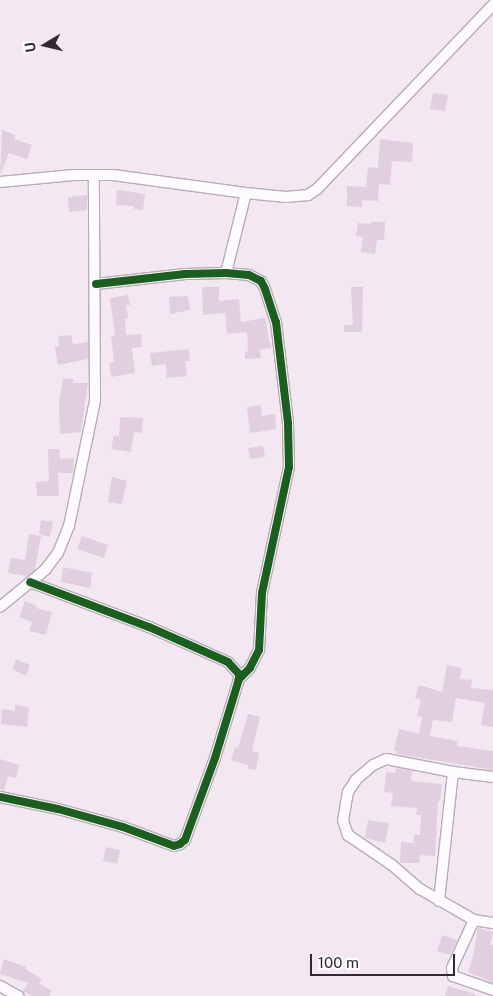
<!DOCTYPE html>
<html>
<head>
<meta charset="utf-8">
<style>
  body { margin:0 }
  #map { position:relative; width:493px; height:996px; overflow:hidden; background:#f3e7f2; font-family:"Public Sans",sans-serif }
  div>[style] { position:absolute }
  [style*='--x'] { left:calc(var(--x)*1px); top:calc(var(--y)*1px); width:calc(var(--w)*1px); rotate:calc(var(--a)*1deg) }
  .building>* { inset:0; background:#e1cfdf }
  .roads { filter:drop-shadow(1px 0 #b6adb6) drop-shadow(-1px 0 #b6adb6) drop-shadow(0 1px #b6adb6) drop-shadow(0 -1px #b6adb6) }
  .minor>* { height:10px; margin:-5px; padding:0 5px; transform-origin:5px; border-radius:5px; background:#fdfbfd }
  .cycleway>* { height:8px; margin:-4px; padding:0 4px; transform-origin:4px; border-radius:4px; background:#1b5e20 }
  span { translate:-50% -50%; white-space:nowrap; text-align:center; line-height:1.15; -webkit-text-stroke:4px #fff; paint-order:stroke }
  .north { position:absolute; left:20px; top:20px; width:50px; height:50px; -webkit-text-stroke:4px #fff; paint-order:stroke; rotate:261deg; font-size:14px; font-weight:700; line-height:20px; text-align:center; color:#322931 }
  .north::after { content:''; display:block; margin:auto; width:18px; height:22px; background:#322931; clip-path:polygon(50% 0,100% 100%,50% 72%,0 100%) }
  .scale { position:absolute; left:310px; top:954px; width:145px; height:22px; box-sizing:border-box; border:2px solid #322931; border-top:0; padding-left:6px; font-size:15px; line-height:18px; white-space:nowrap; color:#322931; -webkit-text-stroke:4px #fff; paint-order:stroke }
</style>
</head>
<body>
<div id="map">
  <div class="building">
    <i style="clip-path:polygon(433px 93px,448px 95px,445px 111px,430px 109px)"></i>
    <i style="clip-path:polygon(2px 130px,15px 135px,14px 139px,32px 145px,27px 159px,9px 153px,0 175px)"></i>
    <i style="clip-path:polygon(380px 139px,413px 143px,412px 162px,392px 161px,390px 185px,379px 184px,378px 201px,362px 200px,362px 207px,347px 206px,347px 186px,366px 187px,368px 167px,378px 168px)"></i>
    <i style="clip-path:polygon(117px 190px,145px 194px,143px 210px,134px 209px,134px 206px,116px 205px)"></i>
    <i style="clip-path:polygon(87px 195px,87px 210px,69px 212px,68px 197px)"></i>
    <i style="clip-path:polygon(371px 222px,385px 222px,384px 240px,377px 240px,375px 254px,361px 252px,363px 237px,356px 236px,358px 223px,371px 224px)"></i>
    <i style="clip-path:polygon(202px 287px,219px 287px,219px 301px,239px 299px,241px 322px,265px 318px,271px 348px,260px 349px,261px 358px,245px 359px,245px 352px,248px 351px,247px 332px,227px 334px,225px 313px,203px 315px)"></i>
    <i style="clip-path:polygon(351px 287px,363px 287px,362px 332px,344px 332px,344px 325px,353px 325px)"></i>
    <i style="clip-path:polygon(128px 295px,130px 305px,126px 305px,128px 318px,125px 319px,126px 335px,141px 334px,142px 347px,132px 348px,135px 373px,111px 377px,109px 363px,114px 362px,111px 336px,115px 335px,110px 298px)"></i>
    <i style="clip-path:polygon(188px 296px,190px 310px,170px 314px,169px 297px)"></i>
    <i style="clip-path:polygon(71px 335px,73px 344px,88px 342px,88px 359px,58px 365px,55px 347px,59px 346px,58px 336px)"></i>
    <i style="clip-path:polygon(189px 349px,190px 361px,185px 361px,187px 376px,167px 378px,166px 364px,152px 366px,150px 353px)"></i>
    <i style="clip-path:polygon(63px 378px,73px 379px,73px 383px,88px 383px,81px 432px,60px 434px,59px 403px)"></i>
    <i style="clip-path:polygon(261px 405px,262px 416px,275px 414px,276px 429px,250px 433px,247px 407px)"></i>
    <i style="clip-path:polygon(120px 417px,143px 418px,142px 433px,134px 432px,131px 452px,111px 449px,114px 435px,119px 436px)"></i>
    <i style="clip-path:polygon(263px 446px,265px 457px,250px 459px,248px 448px)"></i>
    <i style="clip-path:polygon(48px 449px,59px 449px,60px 459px,74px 458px,73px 473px,58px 473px,59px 496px,37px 496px,36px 482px,49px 481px)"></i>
    <i style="clip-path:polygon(112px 477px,127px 481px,122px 504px,108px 502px)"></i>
    <i style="clip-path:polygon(41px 520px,53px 522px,50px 537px,39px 534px)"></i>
    <i style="clip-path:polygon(29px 534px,41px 536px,35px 570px,27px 576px,8px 573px,11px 558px,25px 560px)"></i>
    <i style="clip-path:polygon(82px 536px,108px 545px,104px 558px,77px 549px)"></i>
    <i style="clip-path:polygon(63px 567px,92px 573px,90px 588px,61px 582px)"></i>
    <i style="clip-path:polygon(25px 601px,37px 606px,36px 608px,52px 612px,46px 635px,29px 631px,32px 622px,19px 617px)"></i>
    <i style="clip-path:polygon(16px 659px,30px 665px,26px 676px,12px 669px)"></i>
    <i style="clip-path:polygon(447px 665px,462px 668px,460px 679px,472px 680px,471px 688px,493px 690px,493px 727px,481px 725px,485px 703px,456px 698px,452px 722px,433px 720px,430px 736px,458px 741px,457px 746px,493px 751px,493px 770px,397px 754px,397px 751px,394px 751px,399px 729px,419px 734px,422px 717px,417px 716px,421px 700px,415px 698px,419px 685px,442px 692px)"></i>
    <i style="clip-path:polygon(15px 705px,29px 707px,27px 727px,1px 724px,2px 709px,15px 711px)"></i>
    <i style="clip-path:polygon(248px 714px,260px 717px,252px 751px,259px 753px,256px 770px,248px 769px,248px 765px,231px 760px,235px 747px,238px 748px)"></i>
    <i style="clip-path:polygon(0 759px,19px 765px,16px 778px,8px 776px,4px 791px,0 790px)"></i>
    <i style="clip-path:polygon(396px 768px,412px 771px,411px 781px,442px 784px,440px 801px,438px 801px,435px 856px,420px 855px,419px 863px,400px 863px,401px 842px,414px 843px,414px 835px,420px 835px,421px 815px,416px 815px,417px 808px,391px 806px,393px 793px,384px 792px,386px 772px,395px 773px)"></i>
    <i style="clip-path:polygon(368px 820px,389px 823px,385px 843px,365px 838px)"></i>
    <i style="clip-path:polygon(106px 847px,120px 850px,117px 864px,103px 861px)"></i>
    <i style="clip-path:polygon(478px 928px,493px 932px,490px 945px,493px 945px,493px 983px,468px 972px,473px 957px)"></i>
    <i style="clip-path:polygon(442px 935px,457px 940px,450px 955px,437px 951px)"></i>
    <i style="clip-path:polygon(4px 959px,26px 967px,25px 969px,42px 979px,39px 983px,52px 991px,49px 996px,32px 996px,23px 991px,28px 983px,0 974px)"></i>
    <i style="clip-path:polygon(448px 986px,475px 994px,475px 996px,445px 996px)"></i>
  </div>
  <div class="roads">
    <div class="minor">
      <i style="--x:0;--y:182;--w:74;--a:-5.4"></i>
      <i style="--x:74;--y:175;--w:39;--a:0"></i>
      <i style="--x:113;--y:175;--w:134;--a:7.7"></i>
      <i style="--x:246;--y:193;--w:40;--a:5.7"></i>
      <i style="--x:286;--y:197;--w:22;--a:-5"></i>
      <i style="--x:308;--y:195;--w:11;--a:-34"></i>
      <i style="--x:317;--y:189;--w:255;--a:-46.3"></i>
      <i style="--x:226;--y:273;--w:82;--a:-76"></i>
      <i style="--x:96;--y:284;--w:90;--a:-6.4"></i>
      <i style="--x:185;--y:274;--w:41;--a:-1.4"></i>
      <i style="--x:226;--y:273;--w:23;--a:5"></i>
      <i style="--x:249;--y:275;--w:13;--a:27"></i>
      <i style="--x:261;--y:281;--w:9;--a:63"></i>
      <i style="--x:265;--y:289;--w:35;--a:72"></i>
      <i style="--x:276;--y:322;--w:102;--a:83.2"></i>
      <i style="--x:288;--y:423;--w:44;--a:88.7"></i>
      <i style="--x:289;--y:467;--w:129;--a:102.1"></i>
      <i style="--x:262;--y:593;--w:57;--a:93"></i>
      <i style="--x:259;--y:650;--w:20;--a:117"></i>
      <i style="--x:250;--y:668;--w:16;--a:135"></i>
      <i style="--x:0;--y:607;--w:58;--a:-39.4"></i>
      <i style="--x:45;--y:570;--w:21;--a:-53"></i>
      <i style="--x:58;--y:553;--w:29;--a:-68"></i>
      <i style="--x:69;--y:526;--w:129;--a:-78.3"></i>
      <i style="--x:95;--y:400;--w:225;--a:-90.3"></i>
      <i style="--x:493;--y:777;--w:40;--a:-172.9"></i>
      <i style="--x:453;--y:772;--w:68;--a:-169"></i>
      <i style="--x:386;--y:759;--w:14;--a:155"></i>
      <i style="--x:373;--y:765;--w:23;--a:139"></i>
      <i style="--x:356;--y:780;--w:14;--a:124"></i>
      <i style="--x:348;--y:792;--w:28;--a:100"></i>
      <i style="--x:343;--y:820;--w:16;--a:72"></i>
      <i style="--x:348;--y:835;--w:53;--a:34.3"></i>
      <i style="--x:392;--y:865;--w:37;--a:41"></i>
      <i style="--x:420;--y:889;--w:62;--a:29.9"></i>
      <i style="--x:474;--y:920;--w:19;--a:9"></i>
      <i style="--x:0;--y:797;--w:59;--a:11.7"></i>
      <i style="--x:58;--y:809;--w:67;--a:15.5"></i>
      <i style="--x:123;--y:827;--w:54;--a:20.4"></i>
      <i style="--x:174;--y:846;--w:6;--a:-18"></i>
      <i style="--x:180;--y:844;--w:6;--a:-39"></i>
      <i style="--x:185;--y:840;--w:87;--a:-69.9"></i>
      <i style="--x:215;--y:758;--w:83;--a:-73.1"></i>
      <i style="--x:239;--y:679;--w:5;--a:-90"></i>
      <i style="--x:239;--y:674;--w:16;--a:-133"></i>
      <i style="--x:228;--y:662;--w:86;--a:-156.1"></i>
      <i style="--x:149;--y:627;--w:127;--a:-159.3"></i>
      <i style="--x:439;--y:901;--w:130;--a:-83.8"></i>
      <i style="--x:474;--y:920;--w:53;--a:114.6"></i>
      <i style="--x:452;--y:968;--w:8;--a:83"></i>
      <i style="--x:453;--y:976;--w:42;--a:19.3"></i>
      <i style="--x:0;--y:986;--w:21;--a:29"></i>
    </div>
  </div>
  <div class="cycleway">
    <i style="--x:96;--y:284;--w:90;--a:-6.4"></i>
    <i style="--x:185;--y:274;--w:41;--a:-1.4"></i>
    <i style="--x:226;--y:273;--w:23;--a:5"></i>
    <i style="--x:249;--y:275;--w:13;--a:27"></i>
    <i style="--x:261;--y:281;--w:9;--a:63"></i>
    <i style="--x:265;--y:289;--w:35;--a:72"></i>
    <i style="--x:276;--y:322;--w:102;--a:83.2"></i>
    <i style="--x:288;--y:423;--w:44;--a:88.7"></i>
    <i style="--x:289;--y:467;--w:129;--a:102.1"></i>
    <i style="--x:262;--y:593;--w:57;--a:93"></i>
    <i style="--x:259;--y:650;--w:20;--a:117"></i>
    <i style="--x:250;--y:668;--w:16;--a:135"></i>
    <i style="--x:0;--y:797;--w:59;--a:11.7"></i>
    <i style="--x:58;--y:809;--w:67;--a:15.5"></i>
    <i style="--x:123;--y:827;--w:54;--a:20.4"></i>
    <i style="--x:174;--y:846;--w:6;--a:-18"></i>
    <i style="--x:180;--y:844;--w:6;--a:-39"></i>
    <i style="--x:185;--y:840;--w:87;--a:-69.9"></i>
    <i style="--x:215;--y:758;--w:83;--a:-73.1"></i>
    <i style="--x:239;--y:679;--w:5;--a:-90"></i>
    <i style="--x:239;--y:674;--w:16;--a:-133"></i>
    <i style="--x:228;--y:662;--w:86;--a:-156.1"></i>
    <i style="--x:149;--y:627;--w:127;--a:-159.3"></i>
  </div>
  <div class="north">U</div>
  <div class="scale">100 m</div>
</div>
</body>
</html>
